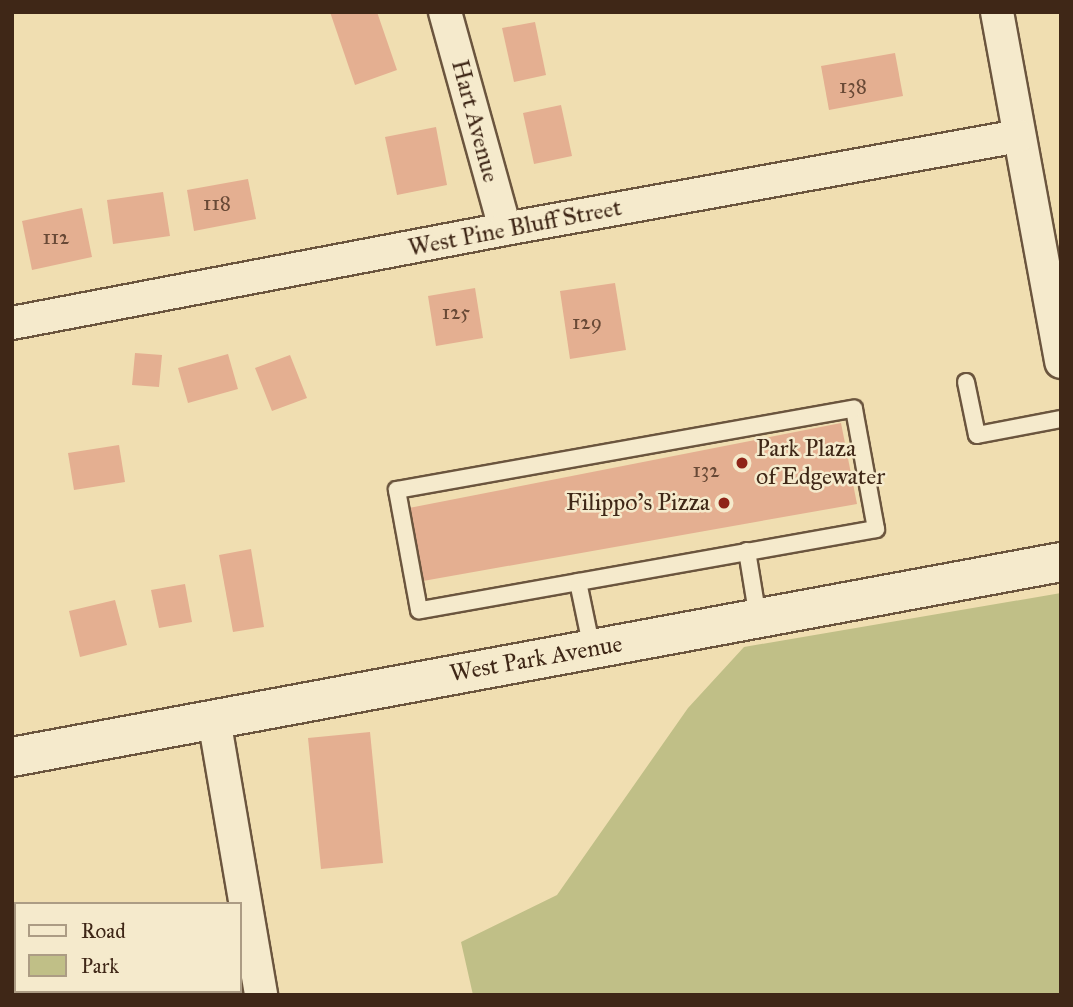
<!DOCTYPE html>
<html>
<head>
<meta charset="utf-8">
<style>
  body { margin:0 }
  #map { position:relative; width:1073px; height:1007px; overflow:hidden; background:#f0deb1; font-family:"IM FELL Great Primer",serif }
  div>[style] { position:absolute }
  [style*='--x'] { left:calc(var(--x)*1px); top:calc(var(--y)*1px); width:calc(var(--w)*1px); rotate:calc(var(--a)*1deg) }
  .green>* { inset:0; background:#c0bf87 }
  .building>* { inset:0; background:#e4af91 }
  .roads { filter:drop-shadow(2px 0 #6b553e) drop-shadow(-2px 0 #6b553e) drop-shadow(0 2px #6b553e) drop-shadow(0 -2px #6b553e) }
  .lane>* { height:16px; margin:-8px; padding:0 8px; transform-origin:8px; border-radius:8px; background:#f5eacc }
  .street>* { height:32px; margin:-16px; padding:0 16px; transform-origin:16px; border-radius:16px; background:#f5eacc }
  .secondary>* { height:38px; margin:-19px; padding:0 19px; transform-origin:19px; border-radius:19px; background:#f5eacc }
  .dots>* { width:19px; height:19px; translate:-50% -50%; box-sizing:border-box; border:4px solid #f5eacc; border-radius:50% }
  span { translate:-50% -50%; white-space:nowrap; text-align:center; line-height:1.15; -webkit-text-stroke:5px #f5eacc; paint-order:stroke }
  .number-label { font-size:21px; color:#684936 }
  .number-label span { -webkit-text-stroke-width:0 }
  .street-label { font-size:24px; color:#3f2717 }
  .poi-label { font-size:24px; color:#3f2717 }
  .left { translate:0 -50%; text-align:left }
  .right { translate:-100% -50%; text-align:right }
  .frame { position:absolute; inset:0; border:14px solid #3f2717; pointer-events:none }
  .legend { position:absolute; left:14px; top:902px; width:228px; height:91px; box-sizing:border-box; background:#f5eacc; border:2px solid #ac9c84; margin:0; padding:9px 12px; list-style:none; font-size:21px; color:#3f2717 }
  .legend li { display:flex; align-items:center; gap:14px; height:35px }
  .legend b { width:35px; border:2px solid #ac9c84 }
</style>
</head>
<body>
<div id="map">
  <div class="green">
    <i style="clip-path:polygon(1061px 593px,1061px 995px,473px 995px,461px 942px,557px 895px,688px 708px,744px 647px)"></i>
  </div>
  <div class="building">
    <i style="clip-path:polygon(330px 12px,377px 12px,397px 70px,355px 85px)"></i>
    <i style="clip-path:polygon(535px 22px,546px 75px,514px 82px,502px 28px)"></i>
    <i style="clip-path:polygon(895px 53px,903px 96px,829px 110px,821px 66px)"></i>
    <i style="clip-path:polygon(561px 105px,572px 156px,534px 164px,523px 113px)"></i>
    <i style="clip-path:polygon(436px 127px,447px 185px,397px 195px,385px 137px)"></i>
    <i style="clip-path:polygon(248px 179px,256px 219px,194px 231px,187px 190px)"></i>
    <i style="clip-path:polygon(163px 192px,170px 236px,113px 244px,107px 200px)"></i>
    <i style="clip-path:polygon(82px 208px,92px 257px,32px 270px,22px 221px)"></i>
    <i style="clip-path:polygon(615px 283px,626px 350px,570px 359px,560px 291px)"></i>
    <i style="clip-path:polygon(475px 288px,483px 338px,436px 346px,428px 296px)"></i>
    <i style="clip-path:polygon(135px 353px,162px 355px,159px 387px,132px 385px)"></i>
    <i style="clip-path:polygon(228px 354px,238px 389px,188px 403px,178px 368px)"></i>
    <i style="clip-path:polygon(290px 355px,307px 398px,272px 411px,255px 368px)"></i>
    <i style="clip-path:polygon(841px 423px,857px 504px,423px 581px,409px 508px)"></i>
    <i style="clip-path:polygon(119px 445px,125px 482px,74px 490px,68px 453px)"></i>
    <i style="clip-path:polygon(251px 549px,264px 627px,233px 632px,219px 555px)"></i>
    <i style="clip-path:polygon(185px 584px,192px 622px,159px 628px,151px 590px)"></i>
    <i style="clip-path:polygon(115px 600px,127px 645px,80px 657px,69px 611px)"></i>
    <i style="clip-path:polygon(370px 732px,383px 863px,321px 869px,308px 738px)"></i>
  </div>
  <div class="roads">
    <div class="lane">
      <i style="--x:966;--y:382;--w:54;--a:78.3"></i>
      <i style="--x:977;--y:435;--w:86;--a:-10.8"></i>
      <i style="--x:854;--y:409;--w:122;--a:79.6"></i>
      <i style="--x:876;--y:529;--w:464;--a:169.9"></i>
      <i style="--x:419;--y:610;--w:122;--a:-100.4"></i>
      <i style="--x:397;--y:490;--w:464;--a:-10.1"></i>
      <i style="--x:747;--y:551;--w:68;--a:80.7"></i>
      <i style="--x:578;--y:582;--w:68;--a:78.2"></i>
      <i style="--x:105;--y:995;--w:17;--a:-13"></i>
    </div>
    <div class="street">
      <i style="--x:445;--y:12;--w:225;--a:74.5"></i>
      <i style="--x:997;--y:12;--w:356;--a:79.6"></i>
      <i style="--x:12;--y:323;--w:502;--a:-10.79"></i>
      <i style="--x:505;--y:229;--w:522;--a:-10.26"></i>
      <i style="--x:214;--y:719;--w:280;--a:80.3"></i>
    </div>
    <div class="secondary">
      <i style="--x:12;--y:757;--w:1067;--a:-10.53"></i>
    </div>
  </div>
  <div class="dots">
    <i style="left:742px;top:463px;background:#8f2418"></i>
    <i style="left:724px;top:503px;background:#8f2418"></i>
  </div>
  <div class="number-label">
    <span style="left:853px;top:86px">138</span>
    <span style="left:217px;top:203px">118</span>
    <span style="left:56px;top:237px">112</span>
    <span style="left:456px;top:312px">125</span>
    <span style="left:587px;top:322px">129</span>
    <span style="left:706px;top:470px">132</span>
  </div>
  <div class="street-label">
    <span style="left:475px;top:121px;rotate:75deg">Hart Avenue</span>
    <span style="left:515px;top:228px;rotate:-11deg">West Pine Bluff Street</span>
    <span style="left:536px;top:659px;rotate:-10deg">West Park Avenue</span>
  </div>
  <div class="poi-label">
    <span class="left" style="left:756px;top:463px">Park Plaza<br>of Edgewater</span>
    <span class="right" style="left:710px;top:503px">Filippo's Pizza</span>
  </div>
  <div class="frame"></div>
  <ul class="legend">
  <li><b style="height:9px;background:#f5eacc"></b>Road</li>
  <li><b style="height:19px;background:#c0bf87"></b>Park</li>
  </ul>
</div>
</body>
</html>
